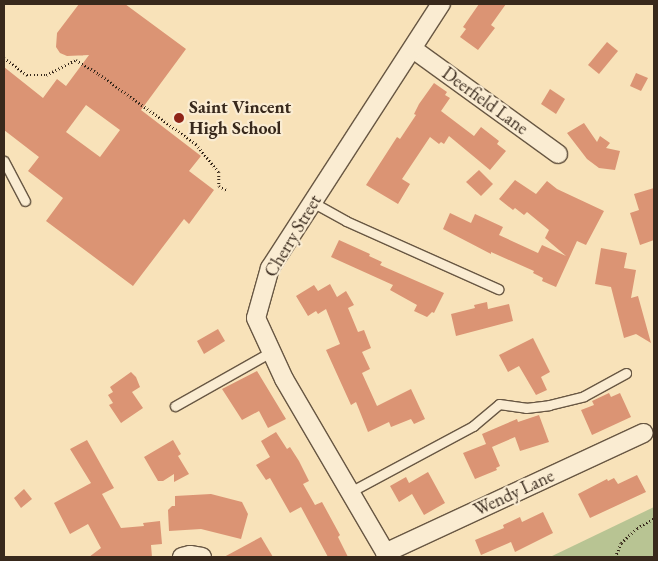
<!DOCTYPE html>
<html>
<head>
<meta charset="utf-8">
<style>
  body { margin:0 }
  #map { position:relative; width:658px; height:561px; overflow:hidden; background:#f8e2b9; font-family:"EB Garamond",serif }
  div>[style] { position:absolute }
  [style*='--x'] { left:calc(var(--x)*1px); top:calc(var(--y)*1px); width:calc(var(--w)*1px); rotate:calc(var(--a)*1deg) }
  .green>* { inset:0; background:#b8c493 }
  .building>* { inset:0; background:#db9474 }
  .path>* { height:2.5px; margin-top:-1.25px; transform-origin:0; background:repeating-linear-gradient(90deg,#38291c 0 1px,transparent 0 3.5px) }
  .roads { filter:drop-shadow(1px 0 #685743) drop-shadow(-1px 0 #685743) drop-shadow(0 1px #685743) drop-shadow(0 -1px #685743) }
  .service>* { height:9px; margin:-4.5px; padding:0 4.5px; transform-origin:4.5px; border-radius:4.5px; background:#faecd2 }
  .minor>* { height:18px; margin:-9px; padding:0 9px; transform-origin:9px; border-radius:9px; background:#faecd2 }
  .dots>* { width:14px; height:14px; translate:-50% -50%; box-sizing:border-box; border:2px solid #faecd2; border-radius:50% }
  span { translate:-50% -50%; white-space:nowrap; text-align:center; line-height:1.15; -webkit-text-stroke:4.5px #faecd2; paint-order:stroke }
  .street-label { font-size:18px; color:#38291c }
  .poi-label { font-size:18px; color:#38291c; font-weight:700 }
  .left { translate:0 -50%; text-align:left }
  .frame { position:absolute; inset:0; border:5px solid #38291c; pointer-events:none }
</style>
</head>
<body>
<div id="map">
  <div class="green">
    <i style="clip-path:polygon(654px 507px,654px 557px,550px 557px)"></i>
  </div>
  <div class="building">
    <i style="clip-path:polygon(evenodd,79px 4px,125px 4px,186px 49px,141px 110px,201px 156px,189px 171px,214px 190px,189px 224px,184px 219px,133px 286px,46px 221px,63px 198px,28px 171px,39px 157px,4px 130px,4px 67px,43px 98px,57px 79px,66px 86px,89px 55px,67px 56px,60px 53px,56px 47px,57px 33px,79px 4px,86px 105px,120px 130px,100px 157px,66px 132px,86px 105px)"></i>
    <i style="clip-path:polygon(479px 4px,506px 4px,491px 25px,495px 28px,478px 50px,460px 37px,466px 29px,463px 27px)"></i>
    <i style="clip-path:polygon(607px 42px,618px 51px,599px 74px,588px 65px)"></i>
    <i style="clip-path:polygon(636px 73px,648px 78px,641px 91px,630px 86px)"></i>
    <i style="clip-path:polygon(434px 83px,447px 92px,445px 95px,450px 98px,441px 111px,474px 136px,481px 127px,499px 141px,497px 144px,506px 151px,490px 170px,449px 136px,444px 144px,441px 142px,439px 144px,430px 137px,402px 179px,410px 184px,398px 204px,366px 185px,397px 137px,400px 139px,416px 115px,414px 114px,419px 104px)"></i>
    <i style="clip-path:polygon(550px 89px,565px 99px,556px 114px,541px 104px)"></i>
    <i style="clip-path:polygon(584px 123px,597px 142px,600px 136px,610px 143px,606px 148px,620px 151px,615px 170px,599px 168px,587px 159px,567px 133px)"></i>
    <i style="clip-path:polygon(479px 170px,493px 184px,481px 196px,466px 182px)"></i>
    <i style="clip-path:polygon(515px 180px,536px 194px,547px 181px,557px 189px,604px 211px,586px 245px,577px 241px,556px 287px,542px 281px,543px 278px,533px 273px,534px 271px,491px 252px,491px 254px,443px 229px,450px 213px,471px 223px,475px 214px,503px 227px,499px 235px,538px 253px,542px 245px,566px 256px,545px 238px,549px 230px,527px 212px,524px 215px,515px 208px,513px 210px,499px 199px)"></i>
    <i style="clip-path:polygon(654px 188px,654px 240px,640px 245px,630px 213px,639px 210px,634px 194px)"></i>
    <i style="clip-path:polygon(339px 240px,370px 254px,369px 256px,382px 262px,380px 265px,444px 293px,434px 313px,432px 312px,427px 317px,414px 311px,417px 305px,390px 290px,393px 285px,331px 257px)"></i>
    <i style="clip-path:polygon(601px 248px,627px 253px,624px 268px,636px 270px,631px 298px,638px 296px,651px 343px,636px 334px,624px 338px,611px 287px,595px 284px)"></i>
    <i style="clip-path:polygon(330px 284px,337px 297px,346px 291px,354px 305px,348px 308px,358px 332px,364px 330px,371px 348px,362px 352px,370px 369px,362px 373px,377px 406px,411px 389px,425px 419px,414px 424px,411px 419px,391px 427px,389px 422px,368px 432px,356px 402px,351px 405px,326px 350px,340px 344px,326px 309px,318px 314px,316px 311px,308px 316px,296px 296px,314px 285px,318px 291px)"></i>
    <i style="clip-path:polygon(487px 302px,488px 309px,509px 304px,513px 321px,456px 336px,451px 314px,475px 308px,474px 305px)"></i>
    <i style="clip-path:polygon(218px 329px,225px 341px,204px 354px,197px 341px)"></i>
    <i style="clip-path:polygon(533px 338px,550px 372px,541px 377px,547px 390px,536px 395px,519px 366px,508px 372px,499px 355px)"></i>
    <i style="clip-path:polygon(257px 371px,286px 419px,268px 428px,259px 411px,242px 420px,222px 389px)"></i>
    <i style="clip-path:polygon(131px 372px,136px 377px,140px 387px,132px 392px,143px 408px,121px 423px,109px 405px,113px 403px,108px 395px,113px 392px,110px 387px)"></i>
    <i style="clip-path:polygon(609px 393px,611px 397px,620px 393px,631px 417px,592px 435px,581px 410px,594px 405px,592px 401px)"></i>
    <i style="clip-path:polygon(539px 415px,549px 442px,520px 451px,515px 437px,492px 447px,500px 466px,496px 468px,497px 470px,475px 479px,463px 453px,486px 444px,482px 434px,517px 419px,518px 422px)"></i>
    <i style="clip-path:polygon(276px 432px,287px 449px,290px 447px,299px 461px,309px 481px,303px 484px,315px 505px,322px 502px,340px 535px,338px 537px,348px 557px,328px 557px,301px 507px,290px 513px,270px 478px,266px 480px,256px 465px,270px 457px,261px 441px)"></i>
    <i style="clip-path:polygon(87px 440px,114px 488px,102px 494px,121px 528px,144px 526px,143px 523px,160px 521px,162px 544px,151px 545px,152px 557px,89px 557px,101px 548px,88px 524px,70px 534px,54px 503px,91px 483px,70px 449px)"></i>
    <i style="clip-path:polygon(173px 440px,181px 454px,178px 456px,189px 474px,174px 482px,174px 474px,163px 481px,158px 481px,144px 457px)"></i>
    <i style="clip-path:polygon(428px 472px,445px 503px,424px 515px,412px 494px,399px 502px,390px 486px,406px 477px,409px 483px)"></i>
    <i style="clip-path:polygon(637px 475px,646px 492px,590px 518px,578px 494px,607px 479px,608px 481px,614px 478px,618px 484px)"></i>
    <i style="clip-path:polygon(24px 489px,32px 499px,21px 508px,14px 498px)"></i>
    <i style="clip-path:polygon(211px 494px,242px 502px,248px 514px,241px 539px,201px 529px,169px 531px,168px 510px,172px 506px,175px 506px,175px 496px)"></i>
    <i style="clip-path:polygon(543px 512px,553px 533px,515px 552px,511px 542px,481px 555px,475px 540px,504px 528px,503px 525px,520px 517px,522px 522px)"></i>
    <i style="clip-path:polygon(261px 537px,273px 557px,224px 557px)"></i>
  </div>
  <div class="path">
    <i style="--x:4;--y:58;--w:29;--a:36"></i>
    <i style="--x:27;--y:75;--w:19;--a:0"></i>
    <i style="--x:46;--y:75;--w:34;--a:-27"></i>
    <i style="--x:76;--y:60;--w:27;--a:31"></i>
    <i style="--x:99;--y:74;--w:120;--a:35.8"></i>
    <i style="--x:196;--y:144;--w:36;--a:51"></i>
    <i style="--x:219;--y:172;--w:14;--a:90"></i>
    <i style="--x:219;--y:186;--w:9;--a:27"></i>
    <i style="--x:615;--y:557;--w:15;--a:-67"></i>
    <i style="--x:621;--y:543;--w:22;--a:-43"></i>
    <i style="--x:637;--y:528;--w:20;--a:-30"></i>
  </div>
  <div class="roads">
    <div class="service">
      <i style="--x:4;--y:161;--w:45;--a:62.3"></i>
      <i style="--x:312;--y:202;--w:39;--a:29"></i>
      <i style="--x:346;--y:221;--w:167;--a:24.1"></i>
      <i style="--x:175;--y:406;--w:110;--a:-29.4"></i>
      <i style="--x:350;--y:492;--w:140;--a:-28.2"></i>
      <i style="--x:473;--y:426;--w:34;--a:-40"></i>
      <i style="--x:499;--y:404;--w:27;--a:8"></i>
      <i style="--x:526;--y:408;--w:23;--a:-7"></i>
      <i style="--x:549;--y:405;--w:36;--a:-14"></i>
      <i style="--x:584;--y:396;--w:48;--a:-28.7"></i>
    </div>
    <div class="minor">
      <i style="--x:413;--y:49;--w:179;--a:35.9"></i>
      <i style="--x:385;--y:553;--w:285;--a:-24.9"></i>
      <i style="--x:182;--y:557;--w:8;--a:-14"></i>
      <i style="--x:190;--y:555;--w:12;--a:9"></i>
      <i style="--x:388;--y:557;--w:206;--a:-120.3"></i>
      <i style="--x:284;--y:379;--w:67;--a:-114.7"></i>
      <i style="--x:256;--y:318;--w:52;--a:-74.4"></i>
      <i style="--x:270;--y:268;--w:315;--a:-57.1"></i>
    </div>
  </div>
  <div class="dots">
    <i style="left:179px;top:118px;background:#8f2418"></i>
  </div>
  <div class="street-label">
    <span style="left:485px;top:101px;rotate:36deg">Deerfield Lane</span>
    <span style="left:293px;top:236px;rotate:-59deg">Cherry Street</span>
    <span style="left:514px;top:493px;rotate:-25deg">Wendy Lane</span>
  </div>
  <div class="poi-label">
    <span class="left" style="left:189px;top:118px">Saint Vincent<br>High School</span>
  </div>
  <div class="frame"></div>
</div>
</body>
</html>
